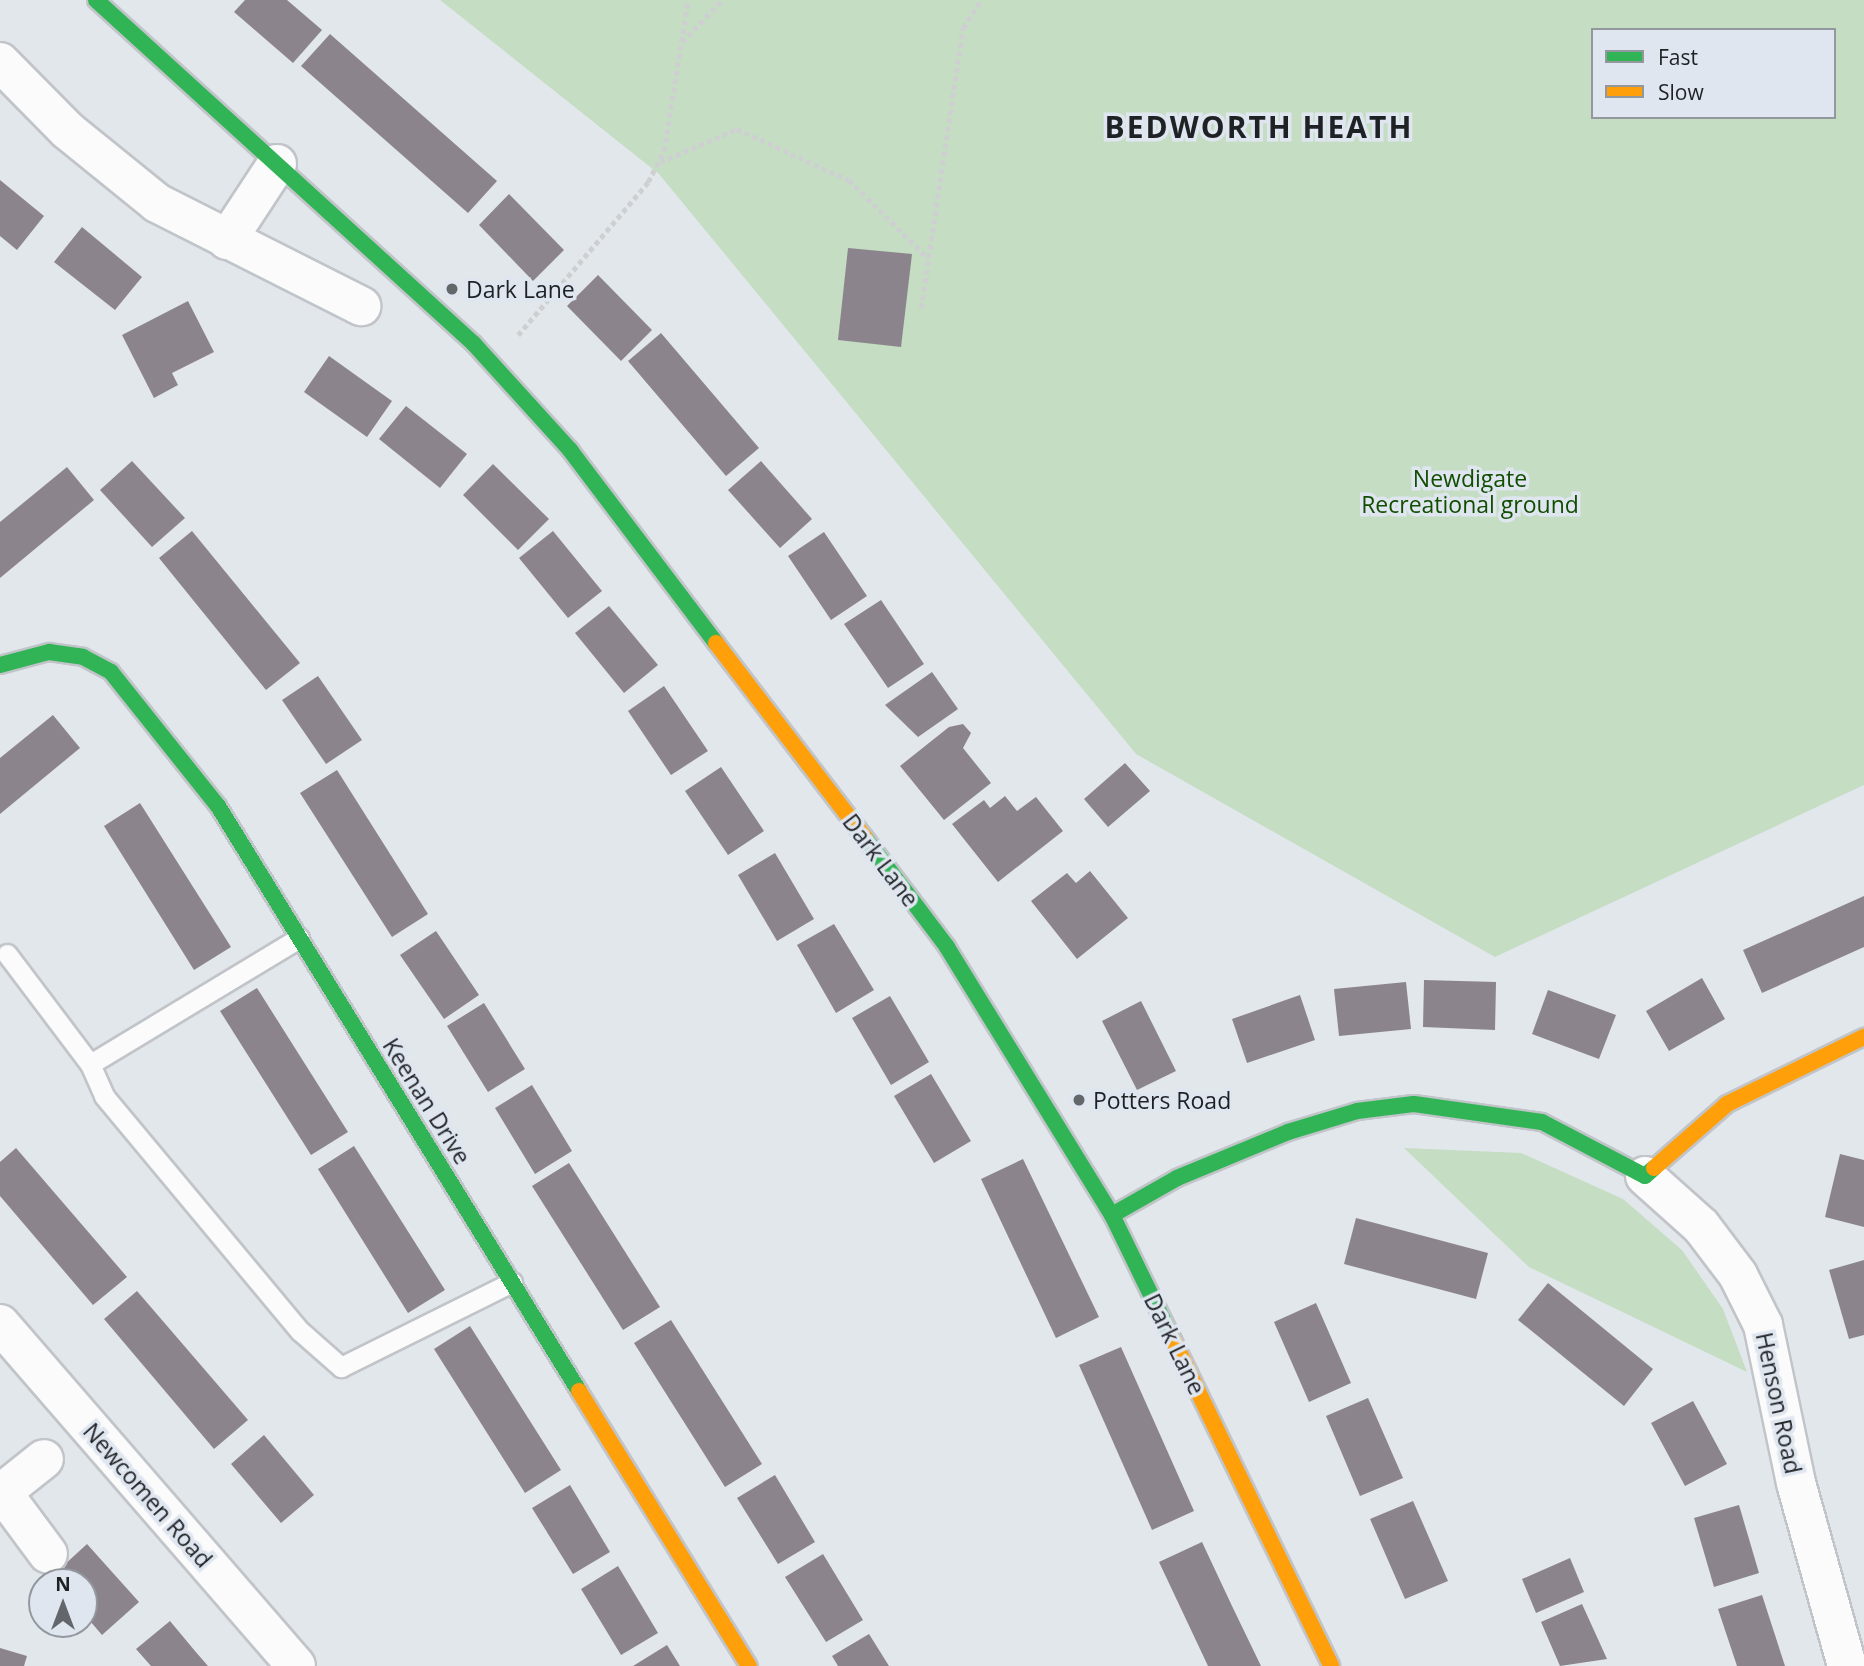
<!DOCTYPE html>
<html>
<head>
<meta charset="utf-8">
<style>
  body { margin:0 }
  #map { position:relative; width:1864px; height:1666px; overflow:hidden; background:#e2e7ec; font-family:"Open Sans",sans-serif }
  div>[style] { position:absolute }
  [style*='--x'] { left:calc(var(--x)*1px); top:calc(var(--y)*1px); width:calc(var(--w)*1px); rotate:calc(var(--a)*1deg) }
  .green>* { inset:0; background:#c4ddc3 }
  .building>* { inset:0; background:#8c848d }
  .path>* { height:4.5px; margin-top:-2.25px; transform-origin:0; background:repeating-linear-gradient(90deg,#cecfd1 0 5px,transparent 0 8.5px) }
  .roads { filter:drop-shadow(2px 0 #c1c4c8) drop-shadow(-2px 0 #c1c4c8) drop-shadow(0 2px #c1c4c8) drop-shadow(0 -2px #c1c4c8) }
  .lane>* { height:19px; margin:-9.5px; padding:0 9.5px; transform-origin:9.5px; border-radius:9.5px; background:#fbfbfc }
  .street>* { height:38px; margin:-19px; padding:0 19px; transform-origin:19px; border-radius:19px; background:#fbfbfc }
  .fast>* { height:16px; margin:-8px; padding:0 8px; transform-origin:8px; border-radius:8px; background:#30b455 }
  .slow>* { height:16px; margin:-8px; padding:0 8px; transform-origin:8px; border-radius:8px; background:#ff9f0a }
  .dots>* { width:19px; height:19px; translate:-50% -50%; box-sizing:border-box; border:4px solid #dfe6ef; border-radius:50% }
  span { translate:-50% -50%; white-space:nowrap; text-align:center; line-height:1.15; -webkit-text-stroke:7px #dfe6ef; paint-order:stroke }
  .poi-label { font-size:23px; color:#1f2225 }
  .left { translate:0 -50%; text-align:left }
  .park-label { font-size:23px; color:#124e00 }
  .street-label { font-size:23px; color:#1f2225 }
  .district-label { font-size:30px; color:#1f2225; font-weight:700; letter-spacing:2px }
  .legend { position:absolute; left:1591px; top:28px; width:245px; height:91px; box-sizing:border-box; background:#dfe6ef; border:2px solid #92989e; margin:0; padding:9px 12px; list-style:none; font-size:21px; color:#1f2225 }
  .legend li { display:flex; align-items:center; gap:14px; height:35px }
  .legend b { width:35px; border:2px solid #92989e }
  .north { position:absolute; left:28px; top:1568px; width:70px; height:70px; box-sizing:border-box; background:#dfe6ef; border:2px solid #92989e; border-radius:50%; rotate:0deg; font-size:19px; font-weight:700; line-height:28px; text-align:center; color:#1f2225 }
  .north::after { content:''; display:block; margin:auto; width:24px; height:32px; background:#63676b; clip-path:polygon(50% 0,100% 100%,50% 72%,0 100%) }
</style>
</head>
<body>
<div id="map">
  <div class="green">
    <i style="clip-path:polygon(evenodd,440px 0,1864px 0,1864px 785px,1495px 957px,1136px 754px,659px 174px,440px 0,1593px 30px,1834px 30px,1834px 117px,1593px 117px,1593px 30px)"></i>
    <i style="clip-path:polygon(1404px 1148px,1521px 1153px,1623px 1199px,1682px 1250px,1723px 1309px,1747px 1372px,1529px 1267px)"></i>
  </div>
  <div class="building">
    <i style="clip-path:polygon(245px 0,287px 0,322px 30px,293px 63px,234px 12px)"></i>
    <i style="clip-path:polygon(330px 34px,497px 181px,468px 213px,301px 66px)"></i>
    <i style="clip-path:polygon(0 180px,44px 216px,17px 250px,0 236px)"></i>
    <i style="clip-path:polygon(509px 194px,564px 250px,533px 281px,479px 225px)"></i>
    <i style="clip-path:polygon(82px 227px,142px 277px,115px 310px,54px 262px)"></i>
    <i style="clip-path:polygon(848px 248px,912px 254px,901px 347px,838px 340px)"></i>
    <i style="clip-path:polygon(598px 275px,652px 330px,621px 361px,567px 306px)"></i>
    <i style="clip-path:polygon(188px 301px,214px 352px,172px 373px,178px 385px,154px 398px,122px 335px)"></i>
    <i style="clip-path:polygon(661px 333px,759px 448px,726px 476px,628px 361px)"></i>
    <i style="clip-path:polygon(329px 356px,392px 401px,367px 437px,304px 392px)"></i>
    <i style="clip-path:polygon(406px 406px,467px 454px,440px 488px,379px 439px)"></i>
    <i style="clip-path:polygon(132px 461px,185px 518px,152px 547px,100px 490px)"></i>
    <i style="clip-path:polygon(761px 461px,812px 519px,780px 548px,728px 490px)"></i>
    <i style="clip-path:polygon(493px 464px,549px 519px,518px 550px,463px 495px)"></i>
    <i style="clip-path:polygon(67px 467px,94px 500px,0 578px,0 522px)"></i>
    <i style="clip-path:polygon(192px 531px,300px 663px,266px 690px,159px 558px)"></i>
    <i style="clip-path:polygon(553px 531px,602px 591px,568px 618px,519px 558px)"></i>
    <i style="clip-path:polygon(824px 532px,867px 596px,831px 620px,788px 556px)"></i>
    <i style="clip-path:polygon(881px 600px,924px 664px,888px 688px,844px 624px)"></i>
    <i style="clip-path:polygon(609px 606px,658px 665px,624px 693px,575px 633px)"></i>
    <i style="clip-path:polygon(932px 672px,958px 709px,918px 737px,885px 705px)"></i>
    <i style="clip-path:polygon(318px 676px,362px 740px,326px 764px,282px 700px)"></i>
    <i style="clip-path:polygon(664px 686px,708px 751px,671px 775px,628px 711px)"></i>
    <i style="clip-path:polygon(53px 715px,80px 748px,0 814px,0 758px)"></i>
    <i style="clip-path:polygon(963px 724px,971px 733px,963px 748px,991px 783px,944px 820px,900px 766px,949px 727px)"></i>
    <i style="clip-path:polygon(1125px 763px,1150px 791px,1108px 827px,1084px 799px)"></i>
    <i style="clip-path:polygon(721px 767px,764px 831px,728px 855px,685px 791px)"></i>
    <i style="clip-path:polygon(337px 770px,428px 914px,392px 937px,300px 793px)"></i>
    <i style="clip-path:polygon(1005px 796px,1017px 811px,1036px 797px,1063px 831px,998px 882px,952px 824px,984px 800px,990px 808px)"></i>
    <i style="clip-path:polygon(140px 803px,231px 947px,194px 970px,104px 826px)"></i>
    <i style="clip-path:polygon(775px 853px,814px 919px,777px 941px,738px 875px)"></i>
    <i style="clip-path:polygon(1090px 871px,1128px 918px,1077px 959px,1031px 901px,1067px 873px,1076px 883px)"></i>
    <i style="clip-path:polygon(1864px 896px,1864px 947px,1762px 993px,1743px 950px)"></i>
    <i style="clip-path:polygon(834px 924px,874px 990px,836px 1013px,797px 945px)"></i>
    <i style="clip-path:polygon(436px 931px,479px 995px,444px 1019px,400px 955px)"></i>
    <i style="clip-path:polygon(1702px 978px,1725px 1019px,1669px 1051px,1646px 1011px)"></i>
    <i style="clip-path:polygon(1424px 980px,1496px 982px,1495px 1030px,1423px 1027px)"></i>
    <i style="clip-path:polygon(1406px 982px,1411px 1029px,1339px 1036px,1334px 989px)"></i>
    <i style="clip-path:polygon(257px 988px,348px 1132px,311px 1155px,220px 1011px)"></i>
    <i style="clip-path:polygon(1548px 990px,1616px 1015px,1599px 1059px,1532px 1034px)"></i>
    <i style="clip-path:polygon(1300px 995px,1315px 1040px,1247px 1063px,1232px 1019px)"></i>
    <i style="clip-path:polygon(890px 996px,929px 1062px,891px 1085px,852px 1018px)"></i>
    <i style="clip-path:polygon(1141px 1001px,1176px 1071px,1137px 1090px,1102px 1021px)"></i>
    <i style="clip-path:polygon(484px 1003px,525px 1069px,488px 1092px,447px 1026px)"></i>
    <i style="clip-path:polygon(931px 1074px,971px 1141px,934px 1163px,894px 1096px)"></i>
    <i style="clip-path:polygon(532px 1085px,572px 1151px,535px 1174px,495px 1108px)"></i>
    <i style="clip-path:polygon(354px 1146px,445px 1290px,408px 1313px,318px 1169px)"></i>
    <i style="clip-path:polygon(16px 1148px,127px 1277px,93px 1305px,0 1196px,0 1162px)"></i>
    <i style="clip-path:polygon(1840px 1154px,1864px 1160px,1864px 1227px,1825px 1217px)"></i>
    <i style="clip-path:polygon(1023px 1159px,1099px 1317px,1056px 1338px,981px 1179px)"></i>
    <i style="clip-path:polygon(569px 1163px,660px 1307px,623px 1330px,532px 1186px)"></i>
    <i style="clip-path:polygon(1356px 1218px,1488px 1253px,1476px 1299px,1344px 1264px)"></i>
    <i style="clip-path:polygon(1864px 1260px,1864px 1335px,1849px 1339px,1829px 1270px)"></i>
    <i style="clip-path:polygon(1548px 1283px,1653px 1369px,1624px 1406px,1518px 1320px)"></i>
    <i style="clip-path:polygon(137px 1291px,248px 1420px,214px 1449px,104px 1319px)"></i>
    <i style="clip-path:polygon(1316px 1303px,1351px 1383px,1309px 1402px,1274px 1322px)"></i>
    <i style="clip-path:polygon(671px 1320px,762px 1464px,725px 1487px,634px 1343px)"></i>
    <i style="clip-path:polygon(470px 1326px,561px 1470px,525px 1493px,434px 1349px)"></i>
    <i style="clip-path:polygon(1121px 1347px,1194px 1511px,1152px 1530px,1079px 1365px)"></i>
    <i style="clip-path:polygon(1368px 1398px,1403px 1478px,1360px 1496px,1326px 1416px)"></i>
    <i style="clip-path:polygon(1693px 1401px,1727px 1464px,1685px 1486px,1651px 1423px)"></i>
    <i style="clip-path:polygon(264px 1435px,314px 1495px,281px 1523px,231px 1464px)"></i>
    <i style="clip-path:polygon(775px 1475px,815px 1542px,778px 1564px,737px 1498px)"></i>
    <i style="clip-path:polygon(570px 1485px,610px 1552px,573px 1574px,532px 1508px)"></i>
    <i style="clip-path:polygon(1413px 1501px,1448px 1581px,1405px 1599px,1370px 1519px)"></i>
    <i style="clip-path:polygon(1739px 1505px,1759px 1573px,1714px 1587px,1694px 1518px)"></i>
    <i style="clip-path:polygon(1202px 1542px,1232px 1606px,1261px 1666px,1208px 1666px,1159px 1562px)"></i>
    <i style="clip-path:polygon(87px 1544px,139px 1602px,102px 1635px,84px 1614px,84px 1582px,51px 1577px)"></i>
    <i style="clip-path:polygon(823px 1554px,863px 1620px,826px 1642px,785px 1577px)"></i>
    <i style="clip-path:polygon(1570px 1558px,1584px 1592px,1536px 1613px,1522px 1579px)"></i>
    <i style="clip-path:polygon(618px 1566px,658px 1633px,621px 1655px,581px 1589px)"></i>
    <i style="clip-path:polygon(1762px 1595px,1785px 1666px,1737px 1666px,1718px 1609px)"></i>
    <i style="clip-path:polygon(1582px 1604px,1607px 1659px,1560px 1666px,1541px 1622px)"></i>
    <i style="clip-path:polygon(170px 1621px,195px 1651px,208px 1666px,151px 1666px,136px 1649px)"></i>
    <i style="clip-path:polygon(869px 1634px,889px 1666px,838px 1666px,832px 1656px)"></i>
    <i style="clip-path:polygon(667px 1645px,680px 1666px,633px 1666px)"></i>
    <i style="clip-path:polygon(0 1648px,27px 1656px,24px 1666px,0 1666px)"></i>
  </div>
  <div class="path">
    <i style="--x:682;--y:42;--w:58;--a:-46.4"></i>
    <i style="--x:660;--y:162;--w:84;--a:-23.2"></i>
    <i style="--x:737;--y:129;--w:123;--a:24.5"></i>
    <i style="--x:849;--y:180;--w:111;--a:44.6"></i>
    <i style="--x:921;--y:308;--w:283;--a:-81.5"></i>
    <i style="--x:963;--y:28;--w:33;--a:-57"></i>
    <i style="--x:518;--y:335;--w:201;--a:-49.6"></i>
    <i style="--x:648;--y:182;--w:35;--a:-63"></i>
    <i style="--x:664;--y:151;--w:153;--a:-81"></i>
  </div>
  <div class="roads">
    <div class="lane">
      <i style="--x:299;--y:938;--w:244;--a:148.9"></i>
      <i style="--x:90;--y:1064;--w:35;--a:66"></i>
      <i style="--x:104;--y:1096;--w:306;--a:50.2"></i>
      <i style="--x:300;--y:1331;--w:55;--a:41.3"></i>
      <i style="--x:341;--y:1367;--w:191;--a:-26.4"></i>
      <i style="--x:7;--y:954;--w:138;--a:53"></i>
    </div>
    <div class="street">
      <i style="--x:0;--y:62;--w:95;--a:45.4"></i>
      <i style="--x:67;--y:130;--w:116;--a:39"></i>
      <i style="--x:157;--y:203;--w:229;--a:26.8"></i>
      <i style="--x:227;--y:240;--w:91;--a:-56.7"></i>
      <i style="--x:1645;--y:1176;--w:75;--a:41.8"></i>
      <i style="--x:1701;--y:1226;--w:61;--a:52.9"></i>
      <i style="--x:1738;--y:1275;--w:56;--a:63.4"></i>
      <i style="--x:1763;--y:1325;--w:161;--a:78.2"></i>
      <i style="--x:1796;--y:1483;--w:190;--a:74.4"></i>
      <i style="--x:0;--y:1324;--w:452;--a:49.1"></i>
      <i style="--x:2;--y:1492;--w:77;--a:53.4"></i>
      <i style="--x:0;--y:1494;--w:56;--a:-38.5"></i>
    </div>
    <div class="fast">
      <i style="--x:96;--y:0;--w:511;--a:42.3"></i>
      <i style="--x:474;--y:344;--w:143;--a:47.8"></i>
      <i style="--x:570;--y:450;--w:242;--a:52.9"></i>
      <i style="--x:0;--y:665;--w:51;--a:-14.9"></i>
      <i style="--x:49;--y:652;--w:34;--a:8"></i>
      <i style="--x:83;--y:657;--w:32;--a:28"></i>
      <i style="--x:111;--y:672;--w:171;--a:51.4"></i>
      <i style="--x:218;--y:806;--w:687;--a:58.32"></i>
      <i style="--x:865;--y:838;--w:136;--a:53"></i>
      <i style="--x:947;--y:947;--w:315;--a:58.4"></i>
      <i style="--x:1112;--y:1215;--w:139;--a:64"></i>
      <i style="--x:1112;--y:1215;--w:75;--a:-29.6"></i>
      <i style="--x:1177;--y:1178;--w:120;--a:-22.5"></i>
      <i style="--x:1288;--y:1132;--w:72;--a:-16.9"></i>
      <i style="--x:1357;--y:1111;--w:57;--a:-7"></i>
      <i style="--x:1414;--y:1104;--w:129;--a:8"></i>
      <i style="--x:1542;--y:1122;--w:116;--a:27.7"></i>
      <i style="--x:1645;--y:1176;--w:12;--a:-42"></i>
    </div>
    <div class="slow">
      <i style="--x:716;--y:643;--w:245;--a:52.6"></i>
      <i style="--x:1654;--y:1168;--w:97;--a:-41.2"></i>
      <i style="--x:1727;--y:1104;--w:153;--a:-26.1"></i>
      <i style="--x:1173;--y:1340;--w:362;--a:64.1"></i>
      <i style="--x:579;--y:1391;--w:323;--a:58.3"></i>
    </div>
  </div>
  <div class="dots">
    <i style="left:452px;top:289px;background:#63676b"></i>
    <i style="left:1079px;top:1100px;background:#63676b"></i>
  </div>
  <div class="poi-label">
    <span class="left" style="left:466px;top:289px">Dark Lane</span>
    <span class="left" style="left:1093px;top:1100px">Potters Road</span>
  </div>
  <div class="park-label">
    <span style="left:1470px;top:491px">Newdigate<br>Recreational ground</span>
  </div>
  <div class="street-label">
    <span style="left:881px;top:860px;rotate:53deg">Dark Lane</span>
    <span style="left:427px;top:1101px;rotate:58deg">Keenan Drive</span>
    <span style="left:1175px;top:1344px;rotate:64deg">Dark Lane</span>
    <span style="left:1779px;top:1403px;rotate:78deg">Henson Road</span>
    <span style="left:148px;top:1495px;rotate:49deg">Newcomen Road</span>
  </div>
  <div class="district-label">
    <span style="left:1259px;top:127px">BEDWORTH HEATH</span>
  </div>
  <ul class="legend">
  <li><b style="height:9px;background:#30b455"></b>Fast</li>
  <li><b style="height:9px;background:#ff9f0a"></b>Slow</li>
  </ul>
  <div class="north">N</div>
</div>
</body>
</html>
